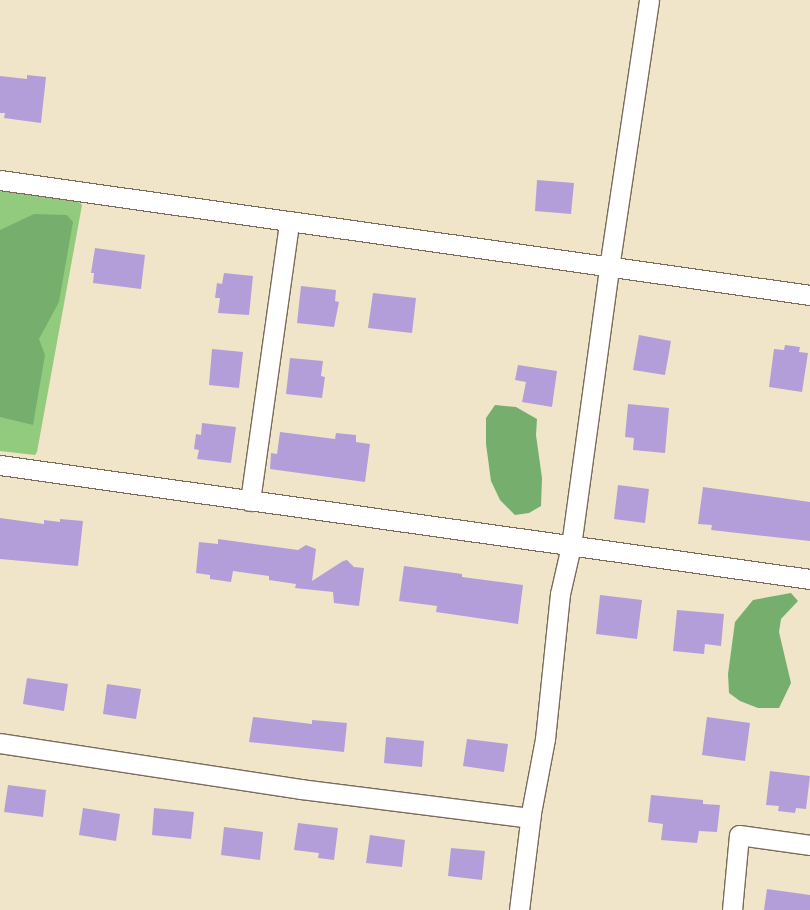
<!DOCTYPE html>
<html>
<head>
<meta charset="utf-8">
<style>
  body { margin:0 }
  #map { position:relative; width:810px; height:910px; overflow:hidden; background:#f0e5c9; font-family:Caveat,sans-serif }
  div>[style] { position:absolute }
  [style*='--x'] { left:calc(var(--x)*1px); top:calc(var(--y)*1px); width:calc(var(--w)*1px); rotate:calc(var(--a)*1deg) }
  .green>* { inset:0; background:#93cb7e }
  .forest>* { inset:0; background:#76af6d }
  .building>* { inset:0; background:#b49ed9 }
  .roads { filter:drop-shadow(1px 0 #7a6b5a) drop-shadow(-1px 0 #7a6b5a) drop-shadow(0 1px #7a6b5a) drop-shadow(0 -1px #7a6b5a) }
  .minor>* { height:19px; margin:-9.5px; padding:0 9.5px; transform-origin:9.5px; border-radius:9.5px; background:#fff }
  span { translate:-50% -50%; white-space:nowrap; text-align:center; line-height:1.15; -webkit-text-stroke:5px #f7f3e8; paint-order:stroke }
</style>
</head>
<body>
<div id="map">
  <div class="green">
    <i style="clip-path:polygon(0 191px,76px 199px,82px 205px,37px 452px,35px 455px,0 451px)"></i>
  </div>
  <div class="forest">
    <i style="clip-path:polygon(34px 214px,67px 215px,73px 222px,59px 302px,39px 339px,45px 355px,33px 425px,0 417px,0 230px)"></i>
    <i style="clip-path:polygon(495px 405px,516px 407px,537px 419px,536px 435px,542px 478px,541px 506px,529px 513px,515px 515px,500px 500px,491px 481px,486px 444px,486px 418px)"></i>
    <i style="clip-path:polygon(791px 593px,798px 601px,781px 619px,779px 632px,791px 683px,779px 708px,758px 708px,740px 701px,729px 693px,728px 674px,735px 622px,753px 600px)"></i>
  </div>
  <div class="building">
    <i style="clip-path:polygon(27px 75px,46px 77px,41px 123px,4px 118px,5px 113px,0 113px,0 76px,27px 79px)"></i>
    <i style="clip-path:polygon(537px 180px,574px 183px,571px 214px,535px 211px)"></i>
    <i style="clip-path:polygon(95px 248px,145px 255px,141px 289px,93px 283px,94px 273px,91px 273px)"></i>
    <i style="clip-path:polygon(224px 273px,253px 276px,249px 315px,218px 313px,220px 298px,215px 298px,217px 283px,222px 284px)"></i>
    <i style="clip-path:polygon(301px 286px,336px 290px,335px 301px,339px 302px,334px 327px,297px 323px)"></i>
    <i style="clip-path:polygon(373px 293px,416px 298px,412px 333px,368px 328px)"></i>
    <i style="clip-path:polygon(639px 335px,671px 341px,665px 375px,633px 370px)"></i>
    <i style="clip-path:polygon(785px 345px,800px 347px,799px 352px,808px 353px,802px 392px,769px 387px,774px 349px,784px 350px)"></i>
    <i style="clip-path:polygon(212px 349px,243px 352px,239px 388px,209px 385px)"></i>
    <i style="clip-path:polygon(290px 358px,323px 361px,321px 376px,325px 377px,322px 398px,286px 394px)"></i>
    <i style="clip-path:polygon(518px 365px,557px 371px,552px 407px,522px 402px,526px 382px,515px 380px)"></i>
    <i style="clip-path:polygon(628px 404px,669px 408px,665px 453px,633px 450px,634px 438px,625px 437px)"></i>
    <i style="clip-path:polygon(202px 423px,236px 427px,231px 463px,197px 459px,199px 450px,194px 449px,196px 434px,201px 435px)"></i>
    <i style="clip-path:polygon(280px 432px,335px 439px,336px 433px,356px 435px,356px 442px,370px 444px,365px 482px,270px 469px,271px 453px,277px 454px)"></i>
    <i style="clip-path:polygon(618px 485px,649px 489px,645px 523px,614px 519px)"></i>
    <i style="clip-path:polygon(703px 487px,810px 502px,810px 541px,711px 530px,712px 525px,698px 524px)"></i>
    <i style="clip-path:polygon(0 518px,44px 524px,44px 520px,60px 522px,60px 519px,83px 521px,78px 566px,0 559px)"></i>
    <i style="clip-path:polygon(218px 539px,298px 550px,306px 545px,316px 549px,312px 581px,343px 561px,347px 560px,354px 567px,364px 568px,359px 606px,334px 603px,333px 592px,295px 588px,296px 584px,269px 580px,269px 576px,233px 571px,231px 582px,210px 579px,210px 575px,196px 573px,199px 542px,218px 544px)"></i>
    <i style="clip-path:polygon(404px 566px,462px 574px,462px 577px,523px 585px,518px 624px,436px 612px,437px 606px,399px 601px)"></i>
    <i style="clip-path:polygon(600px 595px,642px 600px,637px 639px,596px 634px)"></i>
    <i style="clip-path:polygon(677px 610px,724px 614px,721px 646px,705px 644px,704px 654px,673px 651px)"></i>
    <i style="clip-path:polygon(27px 678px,68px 684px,64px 711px,23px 704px)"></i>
    <i style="clip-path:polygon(107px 684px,141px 689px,136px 719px,103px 714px)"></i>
    <i style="clip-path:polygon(253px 717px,312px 724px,312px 720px,347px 723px,344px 752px,249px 742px)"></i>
    <i style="clip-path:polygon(707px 717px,750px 723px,745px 761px,702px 755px)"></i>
    <i style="clip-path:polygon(386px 737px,424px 741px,422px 767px,384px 763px)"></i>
    <i style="clip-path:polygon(467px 739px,508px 744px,504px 772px,463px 766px)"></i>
    <i style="clip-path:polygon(770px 771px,810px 776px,806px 809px,796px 808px,795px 813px,778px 811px,779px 806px,766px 805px)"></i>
    <i style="clip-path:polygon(8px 785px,46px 790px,43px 817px,4px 812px)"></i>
    <i style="clip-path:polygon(651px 795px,703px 800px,703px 804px,720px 805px,717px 832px,699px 831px,697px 843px,661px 840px,663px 824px,648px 822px)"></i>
    <i style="clip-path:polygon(83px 808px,120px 814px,116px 841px,79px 835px)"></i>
    <i style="clip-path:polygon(154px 808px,194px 812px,191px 839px,152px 835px)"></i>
    <i style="clip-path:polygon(298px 823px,338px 828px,334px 860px,318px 858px,319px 853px,294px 850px)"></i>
    <i style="clip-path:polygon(224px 827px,263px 832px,260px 860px,221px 855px)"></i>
    <i style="clip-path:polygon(370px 835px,405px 840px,402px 867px,366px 863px)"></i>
    <i style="clip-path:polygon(451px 848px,485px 851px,482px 880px,448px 876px)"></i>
    <i style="clip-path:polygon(767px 889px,810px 895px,810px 910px,764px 910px)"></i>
  </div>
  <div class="roads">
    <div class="minor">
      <i style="--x:0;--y:180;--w:818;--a:8.08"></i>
      <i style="--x:0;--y:465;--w:818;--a:8.01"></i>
      <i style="--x:250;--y:501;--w:282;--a:-82"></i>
      <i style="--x:0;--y:743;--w:304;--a:8.7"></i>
      <i style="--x:301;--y:789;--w:231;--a:7.2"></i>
      <i style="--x:519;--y:910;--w:98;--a:-82.9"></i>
      <i style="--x:531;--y:813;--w:75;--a:-79.3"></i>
      <i style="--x:545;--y:739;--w:146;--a:-84.1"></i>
      <i style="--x:560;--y:594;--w:49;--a:-77.1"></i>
      <i style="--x:571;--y:546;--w:281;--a:-82.2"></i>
      <i style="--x:609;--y:268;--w:271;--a:-81.5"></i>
      <i style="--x:732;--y:910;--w:75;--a:-84.7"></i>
      <i style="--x:739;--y:835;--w:72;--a:8"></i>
    </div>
  </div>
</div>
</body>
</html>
